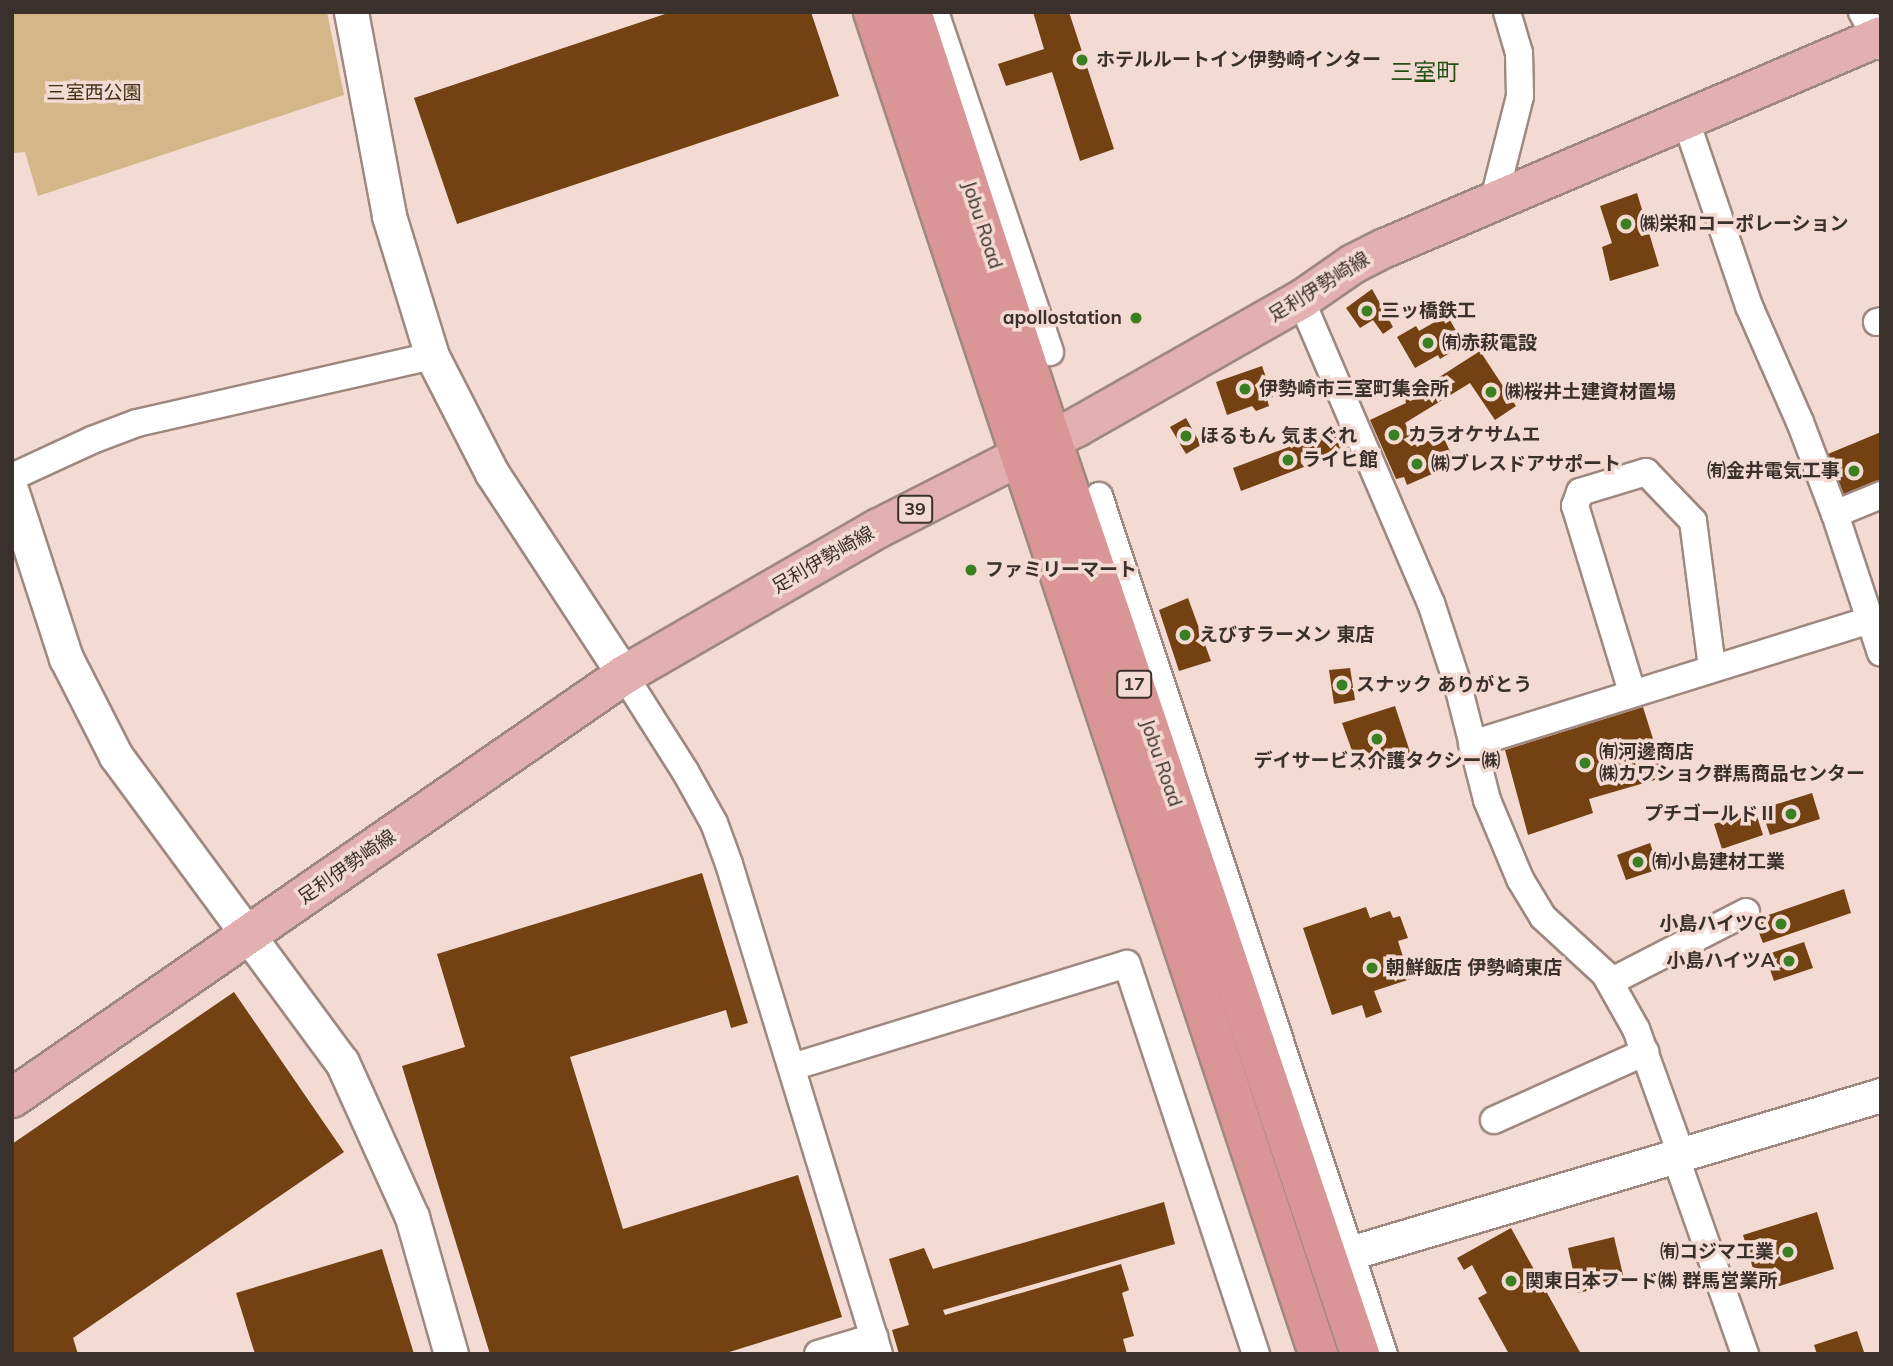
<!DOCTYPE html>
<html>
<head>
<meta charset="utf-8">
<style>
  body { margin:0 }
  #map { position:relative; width:1893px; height:1366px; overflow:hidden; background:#f3dad2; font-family:Mulish,"Noto Sans JP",sans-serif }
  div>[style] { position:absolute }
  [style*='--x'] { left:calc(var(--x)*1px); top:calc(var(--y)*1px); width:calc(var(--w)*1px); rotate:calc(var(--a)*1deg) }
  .green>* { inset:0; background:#d4b788 }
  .building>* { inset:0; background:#734112 }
  .roads { filter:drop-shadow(2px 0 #9e8880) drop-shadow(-2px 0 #9e8880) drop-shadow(0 2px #9e8880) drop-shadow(0 -2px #9e8880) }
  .minor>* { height:26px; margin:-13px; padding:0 13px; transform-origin:13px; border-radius:13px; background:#fff }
  .tertiary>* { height:33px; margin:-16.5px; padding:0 16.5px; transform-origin:16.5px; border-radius:16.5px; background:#fff }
  .primary>* { height:38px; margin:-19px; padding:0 19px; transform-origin:19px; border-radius:19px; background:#e3b0b1 }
  .trunk>* { height:38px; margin:-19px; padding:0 19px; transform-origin:19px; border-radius:19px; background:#da9697 }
  .dots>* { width:19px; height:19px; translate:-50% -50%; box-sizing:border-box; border:4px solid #f3dad2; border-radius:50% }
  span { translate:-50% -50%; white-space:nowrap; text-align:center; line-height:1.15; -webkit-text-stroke:7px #f3dad2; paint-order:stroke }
  .shield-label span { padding:2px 5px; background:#f3dad2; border:2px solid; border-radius:5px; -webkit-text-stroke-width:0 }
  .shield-label { font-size:18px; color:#3a312d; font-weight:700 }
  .poi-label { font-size:19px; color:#3a312d; font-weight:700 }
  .left { translate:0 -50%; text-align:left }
  .right { translate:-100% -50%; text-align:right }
  .park-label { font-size:19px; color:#413015 }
  .street-label { font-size:19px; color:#3a312d }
  .quarter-label { font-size:23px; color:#245016 }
  .frame { position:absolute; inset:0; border:14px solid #3a312d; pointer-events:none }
</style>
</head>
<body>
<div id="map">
  <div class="green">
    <i style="clip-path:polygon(12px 12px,327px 12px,344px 95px,38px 196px,25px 152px,12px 153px)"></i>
  </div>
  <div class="building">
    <i style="clip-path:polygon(671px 12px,811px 12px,839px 96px,457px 224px,414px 98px)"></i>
    <i style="clip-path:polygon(1033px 12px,1069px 12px,1114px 149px,1080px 161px,1052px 72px,1006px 86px,998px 64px,1044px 49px)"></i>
    <i style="clip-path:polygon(1637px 193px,1659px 266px,1610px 281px,1602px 247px,1612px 243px,1600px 206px)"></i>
    <i style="clip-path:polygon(1372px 289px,1393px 327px,1383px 334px,1373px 320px,1360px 328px,1346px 308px)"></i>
    <i style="clip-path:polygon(1447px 315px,1458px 334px,1452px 338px,1458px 348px,1440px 359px,1438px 355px,1415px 368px,1397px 337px,1416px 326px,1419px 331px)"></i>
    <i style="clip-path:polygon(1480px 351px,1516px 406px,1495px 420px,1470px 383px,1405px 423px,1417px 447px,1433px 438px,1435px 442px,1444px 438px,1452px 456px,1444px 460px,1446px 468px,1407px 485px,1404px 477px,1396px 479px,1370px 420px,1406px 403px,1405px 399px)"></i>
    <i style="clip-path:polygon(1262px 366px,1273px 397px,1267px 399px,1269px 406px,1256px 411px,1252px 406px,1227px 415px,1216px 382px)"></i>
    <i style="clip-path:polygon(1186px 418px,1201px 445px,1186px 454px,1170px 427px)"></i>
    <i style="clip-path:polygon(1334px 430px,1343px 452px,1241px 491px,1233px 468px)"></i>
    <i style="clip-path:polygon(1881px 432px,1881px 486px,1840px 503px,1823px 456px)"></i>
    <i style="clip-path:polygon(1188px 598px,1211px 661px,1179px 671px,1159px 610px)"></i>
    <i style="clip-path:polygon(1350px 668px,1355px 700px,1334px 704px,1329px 670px)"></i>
    <i style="clip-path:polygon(1395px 706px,1411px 755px,1359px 770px,1342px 723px)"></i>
    <i style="clip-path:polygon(1643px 707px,1665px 777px,1589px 799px,1593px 813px,1528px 835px,1505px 750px)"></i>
    <i style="clip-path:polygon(1812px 793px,1820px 819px,1770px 835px,1761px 809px)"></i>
    <i style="clip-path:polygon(1755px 810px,1763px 835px,1722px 849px,1714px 824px)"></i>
    <i style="clip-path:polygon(1650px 843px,1659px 869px,1626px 880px,1617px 855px)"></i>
    <i style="clip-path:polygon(702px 873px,748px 1023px,731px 1028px,726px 1010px,570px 1057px,623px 1229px,798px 1175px,842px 1317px,723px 1354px,490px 1354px,402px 1066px,465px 1047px,437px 954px)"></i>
    <i style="clip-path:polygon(1844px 889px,1851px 913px,1763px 943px,1754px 920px)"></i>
    <i style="clip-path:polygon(1366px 907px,1370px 918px,1390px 911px,1393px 918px,1400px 916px,1408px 938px,1398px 941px,1405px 963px,1423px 956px,1429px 973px,1374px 991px,1382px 1012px,1366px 1018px,1362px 1005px,1332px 1015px,1303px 928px)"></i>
    <i style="clip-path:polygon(1804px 942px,1813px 968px,1774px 981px,1765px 955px)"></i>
    <i style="clip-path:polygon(234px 992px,344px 1152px,73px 1338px,78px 1354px,12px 1354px,12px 1144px)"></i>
    <i style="clip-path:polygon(1164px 1202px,1175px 1244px,943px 1310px,945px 1315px,1121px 1264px,1129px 1290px,1122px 1293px,1134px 1336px,1123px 1339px,1127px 1354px,899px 1354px,892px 1330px,909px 1325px,889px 1259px,924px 1248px,933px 1269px)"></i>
    <i style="clip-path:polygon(1817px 1212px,1834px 1269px,1760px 1292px,1743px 1235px)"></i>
    <i style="clip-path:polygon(1511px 1228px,1581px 1354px,1509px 1354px,1478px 1298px,1487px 1293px,1472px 1265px,1464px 1270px,1457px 1258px)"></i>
    <i style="clip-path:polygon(1614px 1237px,1625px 1283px,1578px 1293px,1568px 1248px)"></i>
    <i style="clip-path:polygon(382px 1249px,414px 1354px,255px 1354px,236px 1293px)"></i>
    <i style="clip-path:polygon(1857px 1331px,1864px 1352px,1817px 1354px,1814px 1345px)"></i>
  </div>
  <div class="roads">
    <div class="minor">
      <i style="--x:935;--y:12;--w:359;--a:71.3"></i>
      <i style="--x:1862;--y:12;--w:39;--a:61"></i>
      <i style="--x:1685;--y:118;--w:199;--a:71.2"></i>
      <i style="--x:1749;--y:306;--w:127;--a:66.3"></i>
      <i style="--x:1800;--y:422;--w:98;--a:69.2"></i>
      <i style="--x:1835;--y:514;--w:146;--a:71.7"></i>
      <i style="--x:1494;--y:199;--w:106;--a:-75.8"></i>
      <i style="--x:1520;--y:96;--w:43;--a:-91.3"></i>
      <i style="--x:1519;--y:53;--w:43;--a:-106.3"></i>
      <i style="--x:1301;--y:300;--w:330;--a:66.8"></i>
      <i style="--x:1431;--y:603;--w:83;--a:71.8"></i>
      <i style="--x:1457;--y:682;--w:122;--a:75.7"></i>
      <i style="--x:1487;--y:800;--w:86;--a:67.3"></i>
      <i style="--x:1520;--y:879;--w:44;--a:58.8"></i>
      <i style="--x:1543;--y:917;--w:84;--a:42.6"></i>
      <i style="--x:1605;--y:974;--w:63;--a:60.6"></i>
      <i style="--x:1636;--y:1029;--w:136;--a:70.2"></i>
      <i style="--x:1877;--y:322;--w:4;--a:-14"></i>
      <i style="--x:12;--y:477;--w:88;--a:-24.8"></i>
      <i style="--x:92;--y:440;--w:48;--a:-20.7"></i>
      <i style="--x:137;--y:423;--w:303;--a:-12.8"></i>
      <i style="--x:1099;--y:496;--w:904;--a:71.63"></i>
      <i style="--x:1835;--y:514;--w:50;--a:-22.4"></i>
      <i style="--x:624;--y:675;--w:114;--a:57.6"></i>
      <i style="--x:685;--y:771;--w:60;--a:60.9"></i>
      <i style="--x:714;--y:823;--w:44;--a:69.9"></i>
      <i style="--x:729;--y:864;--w:512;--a:72.98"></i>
      <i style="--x:1632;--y:692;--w:195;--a:-107"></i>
      <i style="--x:1575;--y:506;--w:15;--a:-70"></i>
      <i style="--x:1580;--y:492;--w:69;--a:-16.9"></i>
      <i style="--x:1646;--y:472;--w:68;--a:46.2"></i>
      <i style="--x:1693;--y:521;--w:147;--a:82.6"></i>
      <i style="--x:1472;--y:744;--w:416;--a:-17.3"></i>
      <i style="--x:1610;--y:982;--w:153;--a:-27.2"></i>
      <i style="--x:792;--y:1067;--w:350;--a:-17.1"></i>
      <i style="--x:1127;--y:964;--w:411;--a:71.7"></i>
      <i style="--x:1494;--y:1120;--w:166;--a:-24.2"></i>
      <i style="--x:1676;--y:1158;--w:208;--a:70.6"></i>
      <i style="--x:818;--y:1354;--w:59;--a:-16.9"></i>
    </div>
    <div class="tertiary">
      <i style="--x:351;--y:12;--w:208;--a:79.4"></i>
      <i style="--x:389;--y:216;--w:146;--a:72.9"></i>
      <i style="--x:432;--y:356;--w:131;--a:62.9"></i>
      <i style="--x:492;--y:473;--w:241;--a:56.8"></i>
      <i style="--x:12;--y:492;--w:175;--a:72"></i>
      <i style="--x:66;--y:658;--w:110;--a:63"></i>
      <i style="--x:116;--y:756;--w:380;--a:53.6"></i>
      <i style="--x:342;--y:1062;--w:170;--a:65.7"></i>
      <i style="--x:412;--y:1217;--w:142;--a:74.1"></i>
      <i style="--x:1350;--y:1253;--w:554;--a:-16.57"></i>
    </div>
    <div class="primary">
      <i style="--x:12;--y:1098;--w:744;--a:-34.65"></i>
      <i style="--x:624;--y:675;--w:294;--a:-30"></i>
      <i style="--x:879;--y:528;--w:222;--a:-27"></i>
      <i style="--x:1077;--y:427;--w:257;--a:-29.6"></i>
      <i style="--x:1301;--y:300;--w:63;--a:-34.7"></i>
      <i style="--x:1353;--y:264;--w:36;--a:-27"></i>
      <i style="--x:1385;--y:248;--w:539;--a:-23.14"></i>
    </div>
    <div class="trunk">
      <i style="--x:873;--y:12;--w:1414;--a:71.65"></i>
      <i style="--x:912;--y:12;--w:447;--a:71.9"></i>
      <i style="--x:1051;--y:437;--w:968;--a:71.38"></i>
    </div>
  </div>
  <div class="dots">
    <i style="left:1082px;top:60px;background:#3a8023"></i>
    <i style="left:1626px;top:224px;background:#3a8023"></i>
    <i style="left:1367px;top:311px;background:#3a8023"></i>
    <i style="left:1136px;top:318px;background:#3a8023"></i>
    <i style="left:1428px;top:343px;background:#3a8023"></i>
    <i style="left:1245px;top:389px;background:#3a8023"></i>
    <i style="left:1491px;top:392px;background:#3a8023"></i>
    <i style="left:1394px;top:435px;background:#3a8023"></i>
    <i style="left:1186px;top:436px;background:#3a8023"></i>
    <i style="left:1288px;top:460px;background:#3a8023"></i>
    <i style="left:1417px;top:464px;background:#3a8023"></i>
    <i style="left:1854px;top:471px;background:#3a8023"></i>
    <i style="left:971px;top:570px;background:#3a8023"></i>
    <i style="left:1185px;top:635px;background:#3a8023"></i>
    <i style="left:1342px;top:685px;background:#3a8023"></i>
    <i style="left:1377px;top:739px;background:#3a8023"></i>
    <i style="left:1585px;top:763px;background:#3a8023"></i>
    <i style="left:1791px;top:814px;background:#3a8023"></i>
    <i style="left:1638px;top:862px;background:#3a8023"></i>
    <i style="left:1781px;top:924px;background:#3a8023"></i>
    <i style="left:1789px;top:961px;background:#3a8023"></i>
    <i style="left:1372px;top:968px;background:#3a8023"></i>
    <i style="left:1788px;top:1252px;background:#3a8023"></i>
    <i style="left:1511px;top:1281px;background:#3a8023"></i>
  </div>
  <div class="shield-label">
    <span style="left:915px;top:509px">39</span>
    <span style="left:1134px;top:684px">17</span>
  </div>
  <div class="poi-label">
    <span class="left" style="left:1096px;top:60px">ホテルルートイン伊勢崎インター</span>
    <span class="left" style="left:1640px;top:224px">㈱栄和コーポレーション</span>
    <span class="left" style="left:1381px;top:311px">三ッ橋鉄工</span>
    <span class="right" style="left:1122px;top:318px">apollostation</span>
    <span class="left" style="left:1442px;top:343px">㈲赤萩電設</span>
    <span class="left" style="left:1259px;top:389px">伊勢崎市三室町集会所</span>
    <span class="left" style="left:1505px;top:392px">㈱桜井土建資材置場</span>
    <span class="left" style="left:1408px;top:435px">カラオケサムエ</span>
    <span class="left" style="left:1200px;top:436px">ほるもん 気まぐれ</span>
    <span class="left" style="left:1302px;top:460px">ライヒ館</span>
    <span class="left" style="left:1431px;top:464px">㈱ブレスドアサポート</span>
    <span class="right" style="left:1840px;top:471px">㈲金井電気工事</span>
    <span class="left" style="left:985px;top:570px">ファミリーマート</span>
    <span class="left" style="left:1199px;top:635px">えびすラーメン 東店</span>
    <span class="left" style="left:1356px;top:685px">スナック ありがとう</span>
    <span class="left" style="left:1599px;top:763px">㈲河邊商店<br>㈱カワショク群馬商品センター</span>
    <span style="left:1377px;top:761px">デイサービス介護タクシー㈱</span>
    <span class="right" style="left:1777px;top:814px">プチゴールドⅡ</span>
    <span class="left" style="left:1652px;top:862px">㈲小島建材工業</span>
    <span class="right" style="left:1767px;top:924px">小島ハイツC</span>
    <span class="right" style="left:1775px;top:961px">小島ハイツA</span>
    <span class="left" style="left:1386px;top:968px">朝鮮飯店 伊勢崎東店</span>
    <span class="right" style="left:1774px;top:1252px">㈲コジマ工業</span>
    <span class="left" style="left:1525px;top:1281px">関東日本フード㈱ 群馬営業所</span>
  </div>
  <div class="park-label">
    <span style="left:94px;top:93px">三室西公園</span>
  </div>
  <div class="street-label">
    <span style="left:982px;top:225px;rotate:72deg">Jobu Road</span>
    <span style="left:1319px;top:287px;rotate:-32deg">足利伊勢崎線</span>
    <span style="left:823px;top:560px;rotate:-30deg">足利伊勢崎線</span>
    <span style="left:1161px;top:763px;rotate:71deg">Jobu Road</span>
    <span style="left:347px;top:867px;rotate:-35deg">足利伊勢崎線</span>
  </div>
  <div class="quarter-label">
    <span style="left:1425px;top:72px">三室町</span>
  </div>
  <div class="frame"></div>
</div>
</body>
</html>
